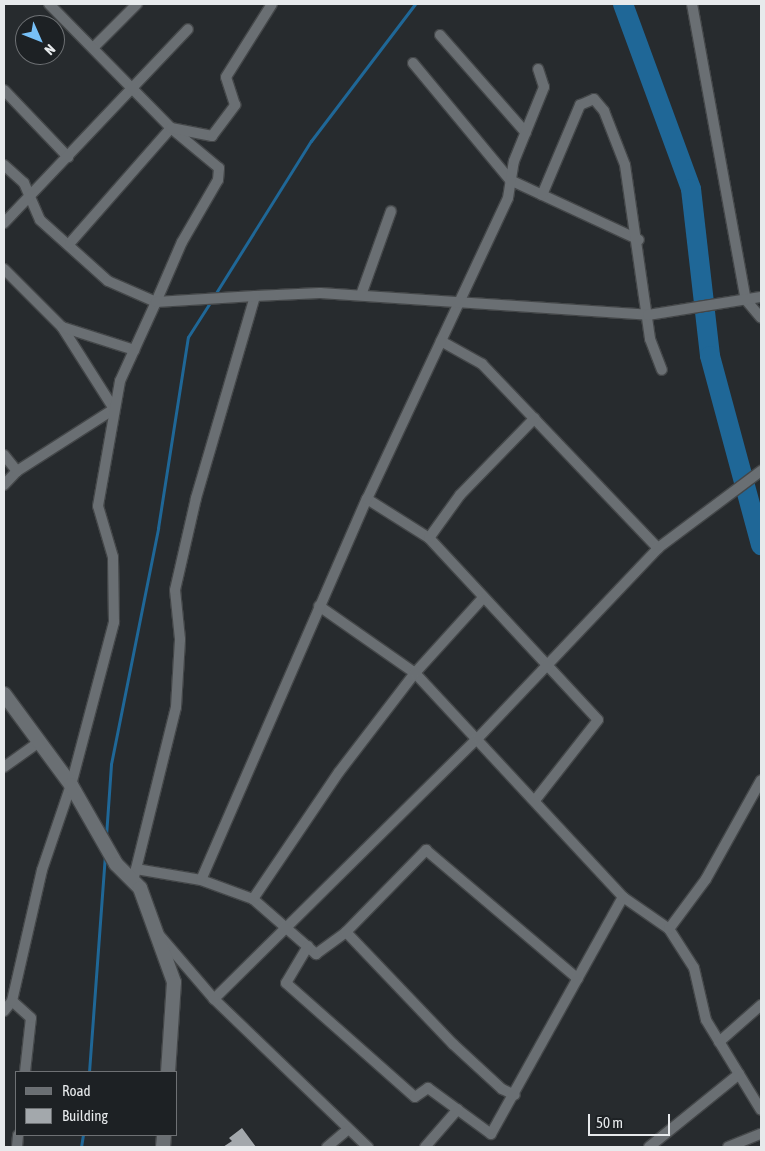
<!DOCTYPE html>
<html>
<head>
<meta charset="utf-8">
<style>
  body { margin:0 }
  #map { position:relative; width:765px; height:1151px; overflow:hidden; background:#272b2e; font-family:"Asap Condensed",sans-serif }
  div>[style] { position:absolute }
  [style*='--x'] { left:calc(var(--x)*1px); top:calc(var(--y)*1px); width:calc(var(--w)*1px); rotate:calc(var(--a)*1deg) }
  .stream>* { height:3px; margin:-1.5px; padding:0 1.5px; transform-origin:1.5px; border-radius:1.5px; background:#1f6797 }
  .river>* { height:20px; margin:-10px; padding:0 10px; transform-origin:10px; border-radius:10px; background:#1f6797 }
  .building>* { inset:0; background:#a3a8ac }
  .roads { filter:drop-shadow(1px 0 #444749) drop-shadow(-1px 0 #444749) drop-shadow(0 1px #444749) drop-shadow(0 -1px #444749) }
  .street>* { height:10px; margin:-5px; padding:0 5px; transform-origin:5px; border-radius:5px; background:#6a6f73 }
  .secondary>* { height:14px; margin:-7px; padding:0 7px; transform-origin:7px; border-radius:7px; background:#6a6f73 }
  span { translate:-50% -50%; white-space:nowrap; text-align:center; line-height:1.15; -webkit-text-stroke:5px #1d2124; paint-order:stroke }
  .frame { position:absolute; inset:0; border:5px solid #e7eaec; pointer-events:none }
  .legend { position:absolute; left:15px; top:1071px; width:162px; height:65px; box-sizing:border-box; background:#1d2124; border:1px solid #6e7174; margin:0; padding:6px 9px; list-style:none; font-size:15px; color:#e7eaec }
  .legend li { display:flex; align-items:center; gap:10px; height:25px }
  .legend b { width:25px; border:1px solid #6e7174 }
  .north { position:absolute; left:15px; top:15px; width:50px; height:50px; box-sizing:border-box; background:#1d2124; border:1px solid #6e7174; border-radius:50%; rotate:134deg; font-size:14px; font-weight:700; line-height:20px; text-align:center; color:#e7eaec }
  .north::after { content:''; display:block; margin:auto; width:18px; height:22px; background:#77c0f7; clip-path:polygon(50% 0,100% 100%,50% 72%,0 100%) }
  .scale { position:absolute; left:588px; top:1114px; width:82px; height:22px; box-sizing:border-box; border:2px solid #e7eaec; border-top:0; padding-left:6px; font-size:15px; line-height:18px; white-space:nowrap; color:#e7eaec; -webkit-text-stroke:4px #1d2124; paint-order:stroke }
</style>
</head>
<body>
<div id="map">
  <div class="stream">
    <i style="--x:214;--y:296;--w:183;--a:-58"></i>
    <i style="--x:311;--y:141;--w:172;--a:-52.8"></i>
    <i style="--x:106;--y:836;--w:72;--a:-86"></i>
    <i style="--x:111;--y:764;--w:241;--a:-78.7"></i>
    <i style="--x:158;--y:528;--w:193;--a:-81.1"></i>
    <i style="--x:188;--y:337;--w:43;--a:-57.4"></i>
    <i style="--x:89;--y:1072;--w:218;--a:-85.8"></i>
    <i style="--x:81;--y:1147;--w:12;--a:-81"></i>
  </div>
  <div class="river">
    <i style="--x:623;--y:4;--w:197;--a:69.8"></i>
    <i style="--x:691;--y:189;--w:168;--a:83.5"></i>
    <i style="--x:710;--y:356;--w:196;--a:74.9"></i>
  </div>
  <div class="building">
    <i style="clip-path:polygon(242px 1128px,256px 1147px,223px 1147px,232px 1141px,229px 1138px)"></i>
  </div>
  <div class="roads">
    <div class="street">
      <i style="--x:692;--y:4;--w:301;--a:79.7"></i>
      <i style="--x:746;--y:300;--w:23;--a:50"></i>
      <i style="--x:440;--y:35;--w:130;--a:48.7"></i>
      <i style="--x:94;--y:47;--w:61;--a:-45"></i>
      <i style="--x:413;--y:63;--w:152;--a:50.3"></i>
      <i style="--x:510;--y:180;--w:142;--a:24.9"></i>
      <i style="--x:4;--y:90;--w:93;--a:46.3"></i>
      <i style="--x:4;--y:165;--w:27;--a:42"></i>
      <i style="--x:24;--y:183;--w:40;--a:66.6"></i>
      <i style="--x:40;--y:220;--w:91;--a:41.9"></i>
      <i style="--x:108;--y:281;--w:52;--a:23.6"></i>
      <i style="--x:156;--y:302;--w:65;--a:-66.6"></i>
      <i style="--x:182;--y:242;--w:72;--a:-59.9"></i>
      <i style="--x:218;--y:180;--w:12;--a:-85"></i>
      <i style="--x:219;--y:168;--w:62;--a:-140.2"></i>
      <i style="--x:171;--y:128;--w:174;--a:-134.5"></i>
      <i style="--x:542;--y:195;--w:98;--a:-67.1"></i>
      <i style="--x:580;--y:105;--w:15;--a:-23"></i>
      <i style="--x:594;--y:99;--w:16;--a:50"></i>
      <i style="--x:604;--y:111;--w:58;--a:68.7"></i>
      <i style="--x:625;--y:165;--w:176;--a:81.8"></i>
      <i style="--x:650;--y:339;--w:33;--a:69"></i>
      <i style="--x:4;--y:223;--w:267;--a:-46.5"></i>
      <i style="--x:70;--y:243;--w:153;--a:-48.7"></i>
      <i style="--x:171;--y:128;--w:42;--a:11"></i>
      <i style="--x:212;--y:136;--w:39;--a:-53"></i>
      <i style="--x:235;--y:105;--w:29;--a:-108"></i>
      <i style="--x:226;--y:77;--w:86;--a:-57.8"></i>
      <i style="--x:4;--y:269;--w:82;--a:45"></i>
      <i style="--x:62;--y:327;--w:97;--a:57.6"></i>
      <i style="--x:114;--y:409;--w:115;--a:147.4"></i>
      <i style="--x:17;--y:471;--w:19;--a:133"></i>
      <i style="--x:361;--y:295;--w:89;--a:-70.3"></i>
      <i style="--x:62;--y:327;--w:76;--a:17.7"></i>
      <i style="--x:441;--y:341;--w:47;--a:29.3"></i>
      <i style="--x:482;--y:364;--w:255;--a:46.3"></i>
      <i style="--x:4;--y:455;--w:21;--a:51"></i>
      <i style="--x:367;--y:499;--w:73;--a:32.2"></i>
      <i style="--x:429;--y:538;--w:248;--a:47.1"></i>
      <i style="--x:598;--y:720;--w:100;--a:128.1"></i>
      <i style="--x:429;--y:538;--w:53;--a:-54.2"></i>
      <i style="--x:460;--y:495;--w:107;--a:-45.8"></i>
      <i style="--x:319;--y:606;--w:117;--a:34.9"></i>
      <i style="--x:415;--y:673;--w:306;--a:47.1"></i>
      <i style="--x:623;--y:897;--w:56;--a:34.8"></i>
      <i style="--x:669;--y:929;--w:46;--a:57.3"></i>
      <i style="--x:694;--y:968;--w:53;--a:77"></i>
      <i style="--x:706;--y:1020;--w:105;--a:58.6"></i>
      <i style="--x:4;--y:767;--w:43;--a:-35.5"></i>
      <i style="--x:136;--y:869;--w:66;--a:9.6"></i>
      <i style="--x:201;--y:880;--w:55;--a:20.1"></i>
      <i style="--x:253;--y:899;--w:84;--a:41.1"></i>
      <i style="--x:316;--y:954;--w:37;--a:-36"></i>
      <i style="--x:346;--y:932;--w:115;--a:-45.7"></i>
      <i style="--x:426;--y:850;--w:199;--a:40.3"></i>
      <i style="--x:201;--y:880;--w:416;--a:-66.5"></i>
      <i style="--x:367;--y:499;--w:332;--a:-64.9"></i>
      <i style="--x:508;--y:198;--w:37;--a:-81"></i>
      <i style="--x:514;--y:161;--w:80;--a:-67.9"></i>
      <i style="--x:544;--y:87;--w:19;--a:-108"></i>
      <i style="--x:133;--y:881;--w:179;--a:-76.1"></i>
      <i style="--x:176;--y:707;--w:68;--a:-86.6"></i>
      <i style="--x:180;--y:639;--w:49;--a:-95.8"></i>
      <i style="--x:175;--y:590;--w:94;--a:-77.1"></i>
      <i style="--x:196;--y:498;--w:210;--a:-73.7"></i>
      <i style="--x:255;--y:296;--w:65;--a:-2.6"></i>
      <i style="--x:320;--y:293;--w:329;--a:3.8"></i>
      <i style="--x:648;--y:315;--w:114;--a:-9.1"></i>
      <i style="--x:253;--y:899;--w:153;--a:-55.9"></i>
      <i style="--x:339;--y:772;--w:125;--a:-52.5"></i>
      <i style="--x:415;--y:673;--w:101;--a:-47.8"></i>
      <i style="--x:669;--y:929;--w:62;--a:-53.5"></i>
      <i style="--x:706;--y:879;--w:113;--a:-60.9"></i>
      <i style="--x:346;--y:932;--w:155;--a:46.3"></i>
      <i style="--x:453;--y:1044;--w:67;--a:42.6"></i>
      <i style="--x:502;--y:1089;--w:14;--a:25"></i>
      <i style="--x:160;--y:936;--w:83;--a:49.4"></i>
      <i style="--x:214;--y:999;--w:214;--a:43.9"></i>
      <i style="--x:308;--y:946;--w:43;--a:120.7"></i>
      <i style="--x:286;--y:983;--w:172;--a:41.5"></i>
      <i style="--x:415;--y:1097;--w:16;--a:-35"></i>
      <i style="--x:428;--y:1088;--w:78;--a:36.1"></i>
      <i style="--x:491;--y:1134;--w:271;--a:-60.9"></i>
      <i style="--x:214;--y:999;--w:371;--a:-44.7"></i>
      <i style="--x:478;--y:738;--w:262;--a:-46.5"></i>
      <i style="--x:658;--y:548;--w:129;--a:-36.8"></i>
      <i style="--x:4;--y:1011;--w:13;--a:-51"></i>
      <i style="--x:719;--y:1042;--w:56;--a:-41.4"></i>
      <i style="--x:25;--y:1072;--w:54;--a:-83.7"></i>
      <i style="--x:31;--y:1018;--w:25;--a:-138"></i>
      <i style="--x:12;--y:1001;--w:134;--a:-77.1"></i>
      <i style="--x:42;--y:870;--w:90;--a:-71.2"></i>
      <i style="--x:71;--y:785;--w:169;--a:-75.2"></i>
      <i style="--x:114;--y:622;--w:65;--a:-90.9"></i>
      <i style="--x:113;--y:557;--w:53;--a:-106.4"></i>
      <i style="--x:98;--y:506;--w:127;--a:-80"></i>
      <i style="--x:120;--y:381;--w:87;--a:-65.5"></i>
      <i style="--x:156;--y:302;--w:99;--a:-3.5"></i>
      <i style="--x:17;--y:1147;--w:12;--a:-85"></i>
      <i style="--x:327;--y:1147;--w:25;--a:-40"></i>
      <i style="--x:425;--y:1147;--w:50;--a:-49"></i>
      <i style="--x:649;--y:1147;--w:116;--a:-39"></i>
      <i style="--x:728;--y:1147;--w:35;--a:-22"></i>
    </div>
    <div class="secondary">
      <i style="--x:4;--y:694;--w:113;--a:53.6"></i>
      <i style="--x:71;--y:785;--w:91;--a:60.3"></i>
      <i style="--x:116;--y:864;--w:34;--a:45"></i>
      <i style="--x:140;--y:888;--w:100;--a:70.1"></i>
      <i style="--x:174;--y:982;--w:90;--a:93.8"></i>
      <i style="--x:163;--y:1147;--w:12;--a:-85"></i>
    </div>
  </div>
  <div class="frame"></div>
  <ul class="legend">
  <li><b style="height:6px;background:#6a6f73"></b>Road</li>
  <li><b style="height:14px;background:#a3a8ac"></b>Building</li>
  </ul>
  <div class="north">N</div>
  <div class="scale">50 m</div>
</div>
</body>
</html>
